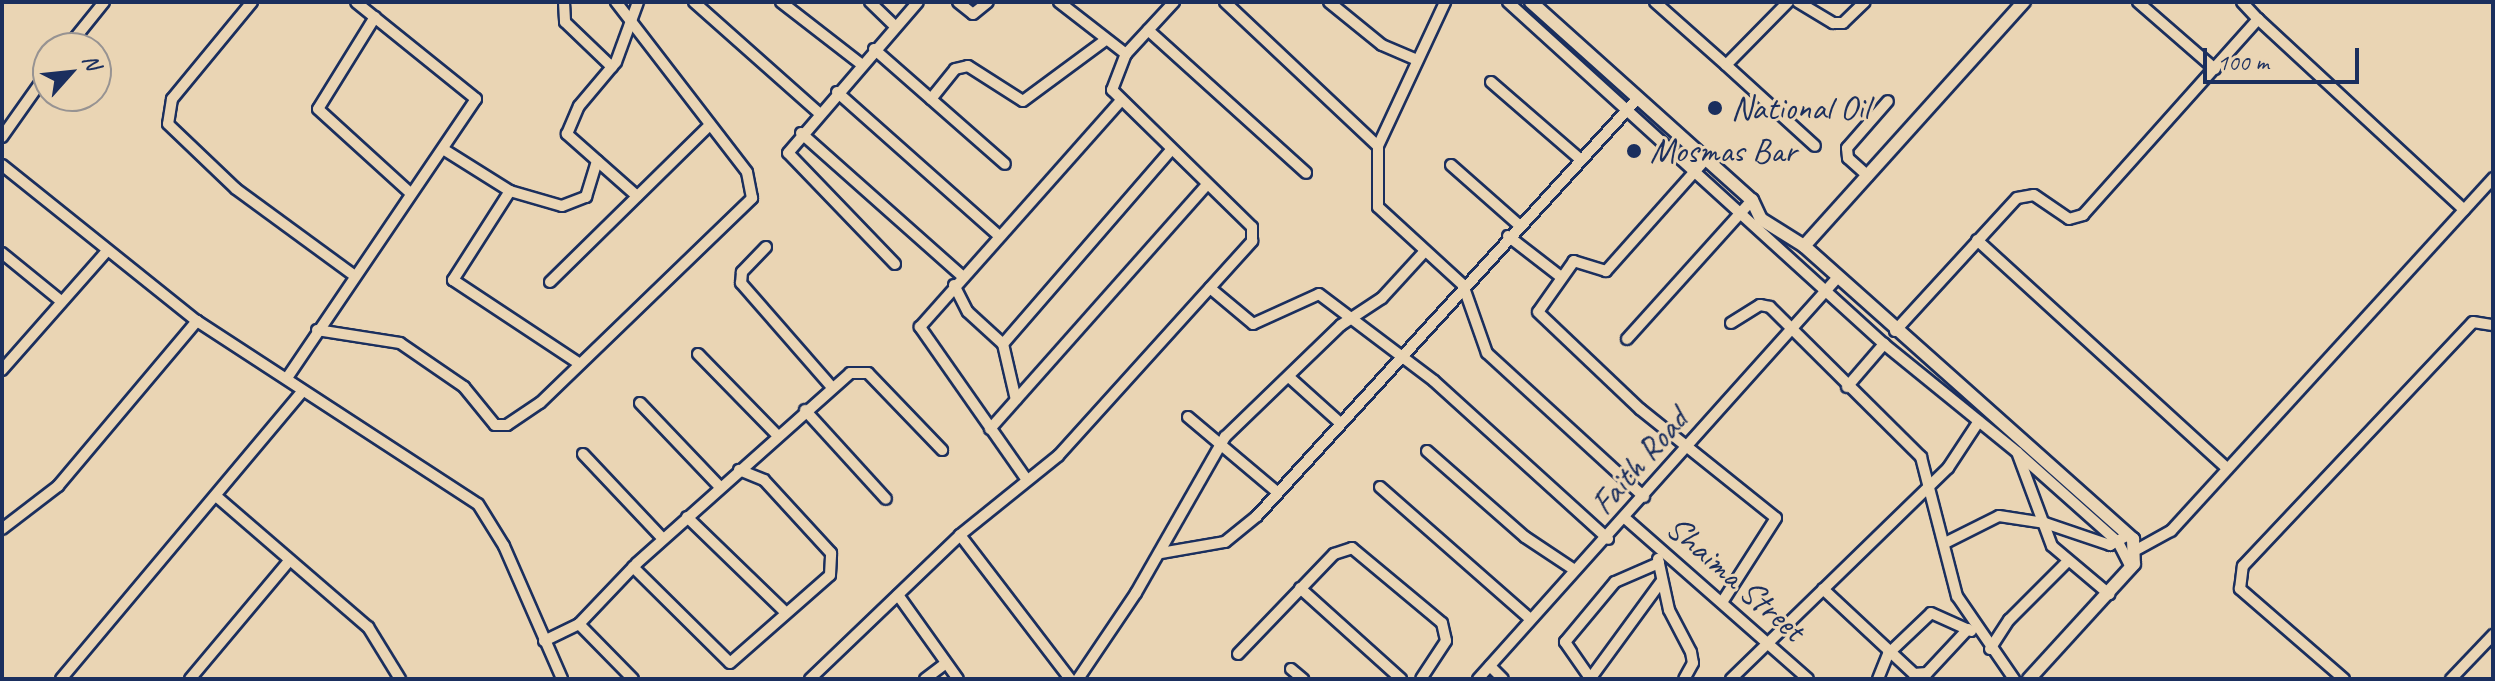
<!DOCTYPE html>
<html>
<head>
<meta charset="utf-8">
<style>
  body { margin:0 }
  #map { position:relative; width:2495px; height:681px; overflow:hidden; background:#ead5b4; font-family:Caveat,sans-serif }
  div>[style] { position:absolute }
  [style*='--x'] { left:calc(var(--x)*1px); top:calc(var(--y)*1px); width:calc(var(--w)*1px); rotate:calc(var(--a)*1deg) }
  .roads { filter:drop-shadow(2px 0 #1b2f5e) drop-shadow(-2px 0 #1b2f5e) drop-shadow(0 2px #1b2f5e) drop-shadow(0 -2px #1b2f5e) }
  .minor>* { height:10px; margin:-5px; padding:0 5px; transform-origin:5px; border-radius:5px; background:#ead5b4 }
  .tertiary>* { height:12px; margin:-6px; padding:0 6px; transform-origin:6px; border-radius:6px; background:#ead5b4 }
  .dots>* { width:22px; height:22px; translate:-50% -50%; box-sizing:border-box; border:4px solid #ead5b4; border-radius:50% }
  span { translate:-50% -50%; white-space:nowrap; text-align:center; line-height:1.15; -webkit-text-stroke:6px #ead5b4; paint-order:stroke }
  .poi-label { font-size:34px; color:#1b2f5e }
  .left { translate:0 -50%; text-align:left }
  .street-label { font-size:34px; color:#1b2f5e }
  .frame { position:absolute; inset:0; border:4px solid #1b2f5e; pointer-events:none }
  .north { position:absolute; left:32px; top:32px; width:80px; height:80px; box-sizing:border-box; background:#ead5b4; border:2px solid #979392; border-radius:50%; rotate:63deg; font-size:22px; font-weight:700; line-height:32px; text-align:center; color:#1b2f5e }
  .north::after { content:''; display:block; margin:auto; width:28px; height:36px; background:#1b2f5e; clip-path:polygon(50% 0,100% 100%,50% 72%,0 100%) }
  .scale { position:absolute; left:2203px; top:48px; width:156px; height:36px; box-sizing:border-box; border:4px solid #1b2f5e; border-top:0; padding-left:10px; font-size:24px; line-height:28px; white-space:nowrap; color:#1b2f5e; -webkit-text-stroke:6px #ead5b4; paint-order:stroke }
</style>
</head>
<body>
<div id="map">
  <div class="roads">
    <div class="minor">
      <i style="--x:252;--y:2;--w:126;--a:129.5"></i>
      <i style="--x:172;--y:99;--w:25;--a:99"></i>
      <i style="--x:168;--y:124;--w:94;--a:43.7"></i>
      <i style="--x:236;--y:189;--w:144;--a:36.2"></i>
      <i style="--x:564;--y:2;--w:20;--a:87"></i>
      <i style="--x:565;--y:22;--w:65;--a:43.8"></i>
      <i style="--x:694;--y:2;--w:167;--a:41.6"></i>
      <i style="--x:781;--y:2;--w:101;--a:37.8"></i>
      <i style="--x:870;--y:2;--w:35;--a:44"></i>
      <i style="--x:958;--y:2;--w:19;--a:39"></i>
      <i style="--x:973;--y:14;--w:19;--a:-39"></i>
      <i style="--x:1059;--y:2;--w:85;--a:37.8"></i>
      <i style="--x:1225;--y:2;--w:210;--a:43.3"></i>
      <i style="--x:1378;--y:146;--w:61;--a:90"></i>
      <i style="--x:1378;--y:207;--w:115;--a:42.5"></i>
      <i style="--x:1463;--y:285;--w:72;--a:70.6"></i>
      <i style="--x:1487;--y:353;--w:213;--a:42.5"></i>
      <i style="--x:1329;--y:2;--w:68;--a:39.1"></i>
      <i style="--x:1382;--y:45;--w:34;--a:23"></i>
      <i style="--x:1508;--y:2;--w:508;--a:42.29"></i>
      <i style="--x:1884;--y:344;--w:171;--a:39.1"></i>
      <i style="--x:2017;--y:452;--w:100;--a:69.6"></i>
      <i style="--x:2052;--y:546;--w:75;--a:40.1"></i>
      <i style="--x:1655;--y:2;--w:95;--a:41.6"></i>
      <i style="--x:1788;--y:2;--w:88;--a:134.5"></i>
      <i style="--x:1726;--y:65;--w:120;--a:42.3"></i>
      <i style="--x:1798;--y:2;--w:41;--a:31"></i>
      <i style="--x:1833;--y:23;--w:10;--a:0"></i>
      <i style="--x:1843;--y:23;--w:30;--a:-44"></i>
      <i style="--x:2138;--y:2;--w:102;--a:41"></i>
      <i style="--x:2242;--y:2;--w:23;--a:47"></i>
      <i style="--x:375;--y:17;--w:108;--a:121.8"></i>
      <i style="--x:318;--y:109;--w:122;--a:42.3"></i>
      <i style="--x:1148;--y:30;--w:213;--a:42.1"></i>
      <i style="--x:67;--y:48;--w:59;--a:-51.2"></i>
      <i style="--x:874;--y:49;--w:174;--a:41.3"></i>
      <i style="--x:1491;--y:82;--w:118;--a:40.9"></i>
      <i style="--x:837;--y:92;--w:215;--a:41.6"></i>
      <i style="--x:931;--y:99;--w:38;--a:-51"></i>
      <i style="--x:955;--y:69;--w:13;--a:-13"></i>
      <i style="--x:968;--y:66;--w:65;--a:32.5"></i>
      <i style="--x:1023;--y:101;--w:101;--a:-36.5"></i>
      <i style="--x:801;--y:133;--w:215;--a:41.6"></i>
      <i style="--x:2;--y:137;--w:80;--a:-54.7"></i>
      <i style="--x:1378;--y:146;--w:159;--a:-65"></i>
      <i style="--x:443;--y:149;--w:79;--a:32.1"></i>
      <i style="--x:510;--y:191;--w:54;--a:16.1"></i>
      <i style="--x:562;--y:206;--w:26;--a:-21"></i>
      <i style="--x:586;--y:197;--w:38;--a:-73"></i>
      <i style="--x:1705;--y:160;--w:149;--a:131.7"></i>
      <i style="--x:1606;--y:271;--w:34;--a:-163"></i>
      <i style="--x:1574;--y:261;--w:62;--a:125.2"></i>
      <i style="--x:1538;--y:312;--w:141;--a:43.6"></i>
      <i style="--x:1640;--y:409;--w:174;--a:38.7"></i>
      <i style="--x:1776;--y:518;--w:98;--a:122.6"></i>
      <i style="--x:2;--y:165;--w:250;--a:38.7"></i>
      <i style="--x:197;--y:321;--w:335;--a:33.1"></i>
      <i style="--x:478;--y:504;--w:49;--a:58.2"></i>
      <i style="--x:504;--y:546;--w:145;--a:66.4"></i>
      <i style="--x:1451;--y:165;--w:91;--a:41.4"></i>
      <i style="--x:1868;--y:176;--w:27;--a:-138"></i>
      <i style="--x:1848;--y:158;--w:10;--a:-96"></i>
      <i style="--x:1847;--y:148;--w:62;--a:-48.9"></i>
      <i style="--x:510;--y:191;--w:106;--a:122.6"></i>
      <i style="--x:453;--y:280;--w:149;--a:33.5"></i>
      <i style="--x:637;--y:196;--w:94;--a:-138.5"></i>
      <i style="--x:567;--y:134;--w:30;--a:-67"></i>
      <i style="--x:579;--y:106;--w:57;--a:-49.9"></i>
      <i style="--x:616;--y:62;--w:64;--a:-69.9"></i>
      <i style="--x:1508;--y:236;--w:67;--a:37.7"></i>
      <i style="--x:1977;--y:240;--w:337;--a:42.4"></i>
      <i style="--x:766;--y:247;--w:35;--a:134"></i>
      <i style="--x:742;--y:272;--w:11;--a:95"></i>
      <i style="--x:741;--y:283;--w:137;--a:48.9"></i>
      <i style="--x:2;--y:253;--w:77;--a:39.2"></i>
      <i style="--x:895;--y:264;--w:154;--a:-133.9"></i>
      <i style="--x:788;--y:153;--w:199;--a:-49.3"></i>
      <i style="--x:550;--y:282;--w:223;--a:-44.5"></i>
      <i style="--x:954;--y:285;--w:30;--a:63"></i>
      <i style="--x:968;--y:312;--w:47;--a:42.4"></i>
      <i style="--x:1003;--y:344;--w:57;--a:76.9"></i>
      <i style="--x:1210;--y:288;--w:56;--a:39.9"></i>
      <i style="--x:1253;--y:324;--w:72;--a:-24.4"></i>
      <i style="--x:1319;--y:294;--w:144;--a:37.1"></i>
      <i style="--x:1434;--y:381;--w:235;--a:42.2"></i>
      <i style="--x:1731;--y:323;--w:34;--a:-32"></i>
      <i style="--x:1760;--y:305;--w:10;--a:11"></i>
      <i style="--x:1770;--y:307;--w:213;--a:44.8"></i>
      <i style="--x:1921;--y:457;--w:144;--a:75.5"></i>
      <i style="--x:1957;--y:596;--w:101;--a:55.5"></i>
      <i style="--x:317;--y:330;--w:84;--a:8.9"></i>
      <i style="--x:400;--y:343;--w:78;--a:34.5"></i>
      <i style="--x:464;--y:387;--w:49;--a:50.8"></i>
      <i style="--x:495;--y:425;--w:12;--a:0"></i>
      <i style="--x:507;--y:425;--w:40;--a:-34"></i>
      <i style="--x:540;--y:403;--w:295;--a:-44"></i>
      <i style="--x:752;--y:198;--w:26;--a:-101"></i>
      <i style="--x:747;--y:172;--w:215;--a:-127.6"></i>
      <i style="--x:1895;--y:331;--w:180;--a:-47.5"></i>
      <i style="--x:2017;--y:198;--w:17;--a:-10"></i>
      <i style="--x:2034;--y:195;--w:42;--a:34.4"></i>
      <i style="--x:2069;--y:219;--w:15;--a:-16"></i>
      <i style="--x:2083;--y:215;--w:263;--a:-48.2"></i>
      <i style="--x:2258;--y:19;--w:281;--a:42.8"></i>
      <i style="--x:1627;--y:339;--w:187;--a:-48"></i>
      <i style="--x:1003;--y:344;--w:255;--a:-49.1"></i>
      <i style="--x:698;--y:354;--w:113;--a:45.7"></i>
      <i style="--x:2;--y:370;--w:159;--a:-48.6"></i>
      <i style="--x:1289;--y:377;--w:67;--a:42"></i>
      <i style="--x:287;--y:378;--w:337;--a:-55.9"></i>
      <i style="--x:476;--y:99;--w:154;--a:-141.1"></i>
      <i style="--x:1847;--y:387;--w:57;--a:-49.3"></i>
      <i style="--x:640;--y:403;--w:116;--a:46.4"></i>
      <i style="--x:805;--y:410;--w:120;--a:47.7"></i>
      <i style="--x:1188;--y:417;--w:116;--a:40.1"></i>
      <i style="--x:990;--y:429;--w:327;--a:-48.4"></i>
      <i style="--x:1427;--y:451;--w:130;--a:41.3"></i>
      <i style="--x:1525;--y:537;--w:58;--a:33.7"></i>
      <i style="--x:2018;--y:453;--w:134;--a:41.7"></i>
      <i style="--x:2118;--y:542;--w:29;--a:63"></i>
      <i style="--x:583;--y:454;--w:117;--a:46.7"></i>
      <i style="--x:1027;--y:480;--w:187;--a:-125"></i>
      <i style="--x:920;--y:327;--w:300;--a:-48.4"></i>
      <i style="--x:1380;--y:487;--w:200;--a:41.3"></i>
      <i style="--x:216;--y:496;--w:201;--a:40.8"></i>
      <i style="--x:368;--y:627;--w:61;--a:58.4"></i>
      <i style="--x:687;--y:517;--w:135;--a:44.1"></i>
      <i style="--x:1626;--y:519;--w:242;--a:41.3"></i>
      <i style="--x:2;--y:529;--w:71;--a:-37.5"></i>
      <i style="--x:58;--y:486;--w:216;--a:-49.9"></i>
      <i style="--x:960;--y:535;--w:181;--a:52.6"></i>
      <i style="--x:1945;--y:543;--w:60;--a:-26.6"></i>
      <i style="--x:1999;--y:516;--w:47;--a:8.7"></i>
      <i style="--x:2045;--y:523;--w:69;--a:18.7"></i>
      <i style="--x:2110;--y:545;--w:21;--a:-29"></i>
      <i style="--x:2138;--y:549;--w:38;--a:-29"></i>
      <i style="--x:2171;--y:531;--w:478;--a:-47.6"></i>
      <i style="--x:1161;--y:553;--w:65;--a:-9.8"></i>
      <i style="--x:1225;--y:542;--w:41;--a:-39.1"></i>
      <i style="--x:1257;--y:516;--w:566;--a:-47.65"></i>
      <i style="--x:1658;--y:559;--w:52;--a:77.8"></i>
      <i style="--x:1669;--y:610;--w:47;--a:62.4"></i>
      <i style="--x:1691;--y:652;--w:11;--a:80"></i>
      <i style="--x:1693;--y:663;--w:18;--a:119"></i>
      <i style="--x:633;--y:567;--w:136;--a:44.7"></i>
      <i style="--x:730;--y:663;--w:133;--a:-41.3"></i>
      <i style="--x:830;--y:575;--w:22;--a:-87"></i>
      <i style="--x:831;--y:553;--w:99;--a:-132.5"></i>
      <i style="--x:764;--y:480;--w:27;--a:-158"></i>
      <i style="--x:1300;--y:588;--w:136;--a:42"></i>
      <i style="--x:1823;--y:589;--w:125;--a:43"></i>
      <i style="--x:1914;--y:674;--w:13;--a:-4"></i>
      <i style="--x:1927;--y:673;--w:60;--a:-47"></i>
      <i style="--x:898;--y:595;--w:103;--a:54.5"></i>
      <i style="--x:579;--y:624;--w:77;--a:45.5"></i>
      <i style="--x:544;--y:641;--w:39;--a:-26"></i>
      <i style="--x:579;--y:624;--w:84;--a:-46.4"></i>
      <i style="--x:637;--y:563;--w:285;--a:-41.7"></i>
      <i style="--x:850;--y:373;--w:18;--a:0"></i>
      <i style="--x:868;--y:373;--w:107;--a:46.1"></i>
      <i style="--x:1990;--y:649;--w:35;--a:-57"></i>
      <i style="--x:2009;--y:620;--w:83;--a:-45"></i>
      <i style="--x:1238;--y:654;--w:139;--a:-46.2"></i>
      <i style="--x:1334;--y:554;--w:19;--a:-18"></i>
      <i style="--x:1352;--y:548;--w:117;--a:39.8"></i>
      <i style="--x:1442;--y:623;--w:18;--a:77"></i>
      <i style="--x:1446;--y:641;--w:45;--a:123.3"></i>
      <i style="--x:1490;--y:666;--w:18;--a:45"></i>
      <i style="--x:1291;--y:669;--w:16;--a:40"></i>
      <i style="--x:1590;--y:678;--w:44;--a:-124.8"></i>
      <i style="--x:1565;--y:642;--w:78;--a:-50.2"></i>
      <i style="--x:1615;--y:582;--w:48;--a:-23.4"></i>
      <i style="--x:61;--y:679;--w:376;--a:-50"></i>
      <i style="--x:190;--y:679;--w:154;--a:-50"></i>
      <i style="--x:810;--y:679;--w:208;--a:-43.8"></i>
      <i style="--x:960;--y:535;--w:126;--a:-38.9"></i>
      <i style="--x:1058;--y:456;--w:290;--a:-47.9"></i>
      <i style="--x:1252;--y:241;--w:14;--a:-90"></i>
      <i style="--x:1252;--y:227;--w:196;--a:-135.6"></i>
      <i style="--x:1112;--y:90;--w:39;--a:-69"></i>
      <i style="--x:1126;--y:54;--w:71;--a:-47.3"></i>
      <i style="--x:925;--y:679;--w:26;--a:-37"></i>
      <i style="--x:1078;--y:679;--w:104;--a:-56"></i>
      <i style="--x:1136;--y:593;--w:180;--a:-60.3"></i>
      <i style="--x:1225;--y:437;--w:161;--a:-44"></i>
      <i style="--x:1341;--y:325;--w:49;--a:-33.4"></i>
      <i style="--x:1382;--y:298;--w:62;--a:-47.6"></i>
      <i style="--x:1478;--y:679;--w:540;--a:-48.15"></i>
      <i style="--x:1590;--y:679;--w:120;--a:-53.8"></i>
      <i style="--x:1731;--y:679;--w:303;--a:-44.2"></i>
      <i style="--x:1948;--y:468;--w:56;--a:-56.6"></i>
      <i style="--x:1878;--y:679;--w:27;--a:-68"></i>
      <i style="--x:1888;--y:654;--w:59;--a:-43.6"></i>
      <i style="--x:1931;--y:613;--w:44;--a:24.2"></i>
      <i style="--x:2344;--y:679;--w:138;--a:-139.1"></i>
      <i style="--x:2240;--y:589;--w:23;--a:-83"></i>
      <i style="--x:2243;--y:566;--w:335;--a:-46.7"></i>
      <i style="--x:2473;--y:322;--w:20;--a:9"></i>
      <i style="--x:2451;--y:679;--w:61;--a:-46.3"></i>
    </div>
    <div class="tertiary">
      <i style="--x:1531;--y:2;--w:297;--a:41.9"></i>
      <i style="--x:1752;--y:200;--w:21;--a:65"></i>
      <i style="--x:1761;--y:219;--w:51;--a:32.1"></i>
      <i style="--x:1804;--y:246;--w:441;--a:41.7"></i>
      <i style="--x:2133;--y:539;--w:25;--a:88"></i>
      <i style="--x:2134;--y:564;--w:156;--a:132.4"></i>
      <i style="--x:1804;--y:246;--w:329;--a:-48"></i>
    </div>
  </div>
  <div class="dots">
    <i style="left:1715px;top:108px;background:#1b2f5e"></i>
    <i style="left:1634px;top:151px;background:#1b2f5e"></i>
  </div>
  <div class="poi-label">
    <span class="left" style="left:1731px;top:108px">National Oil</span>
    <span class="left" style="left:1650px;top:151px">Mosmas Bar</span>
  </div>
  <div class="street-label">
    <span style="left:1639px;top:461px;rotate:-49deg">Faith Road</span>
    <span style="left:1736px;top:578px;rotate:41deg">Shaima Street</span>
  </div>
  <div class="frame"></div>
  <div class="north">N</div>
  <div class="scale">100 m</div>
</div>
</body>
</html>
